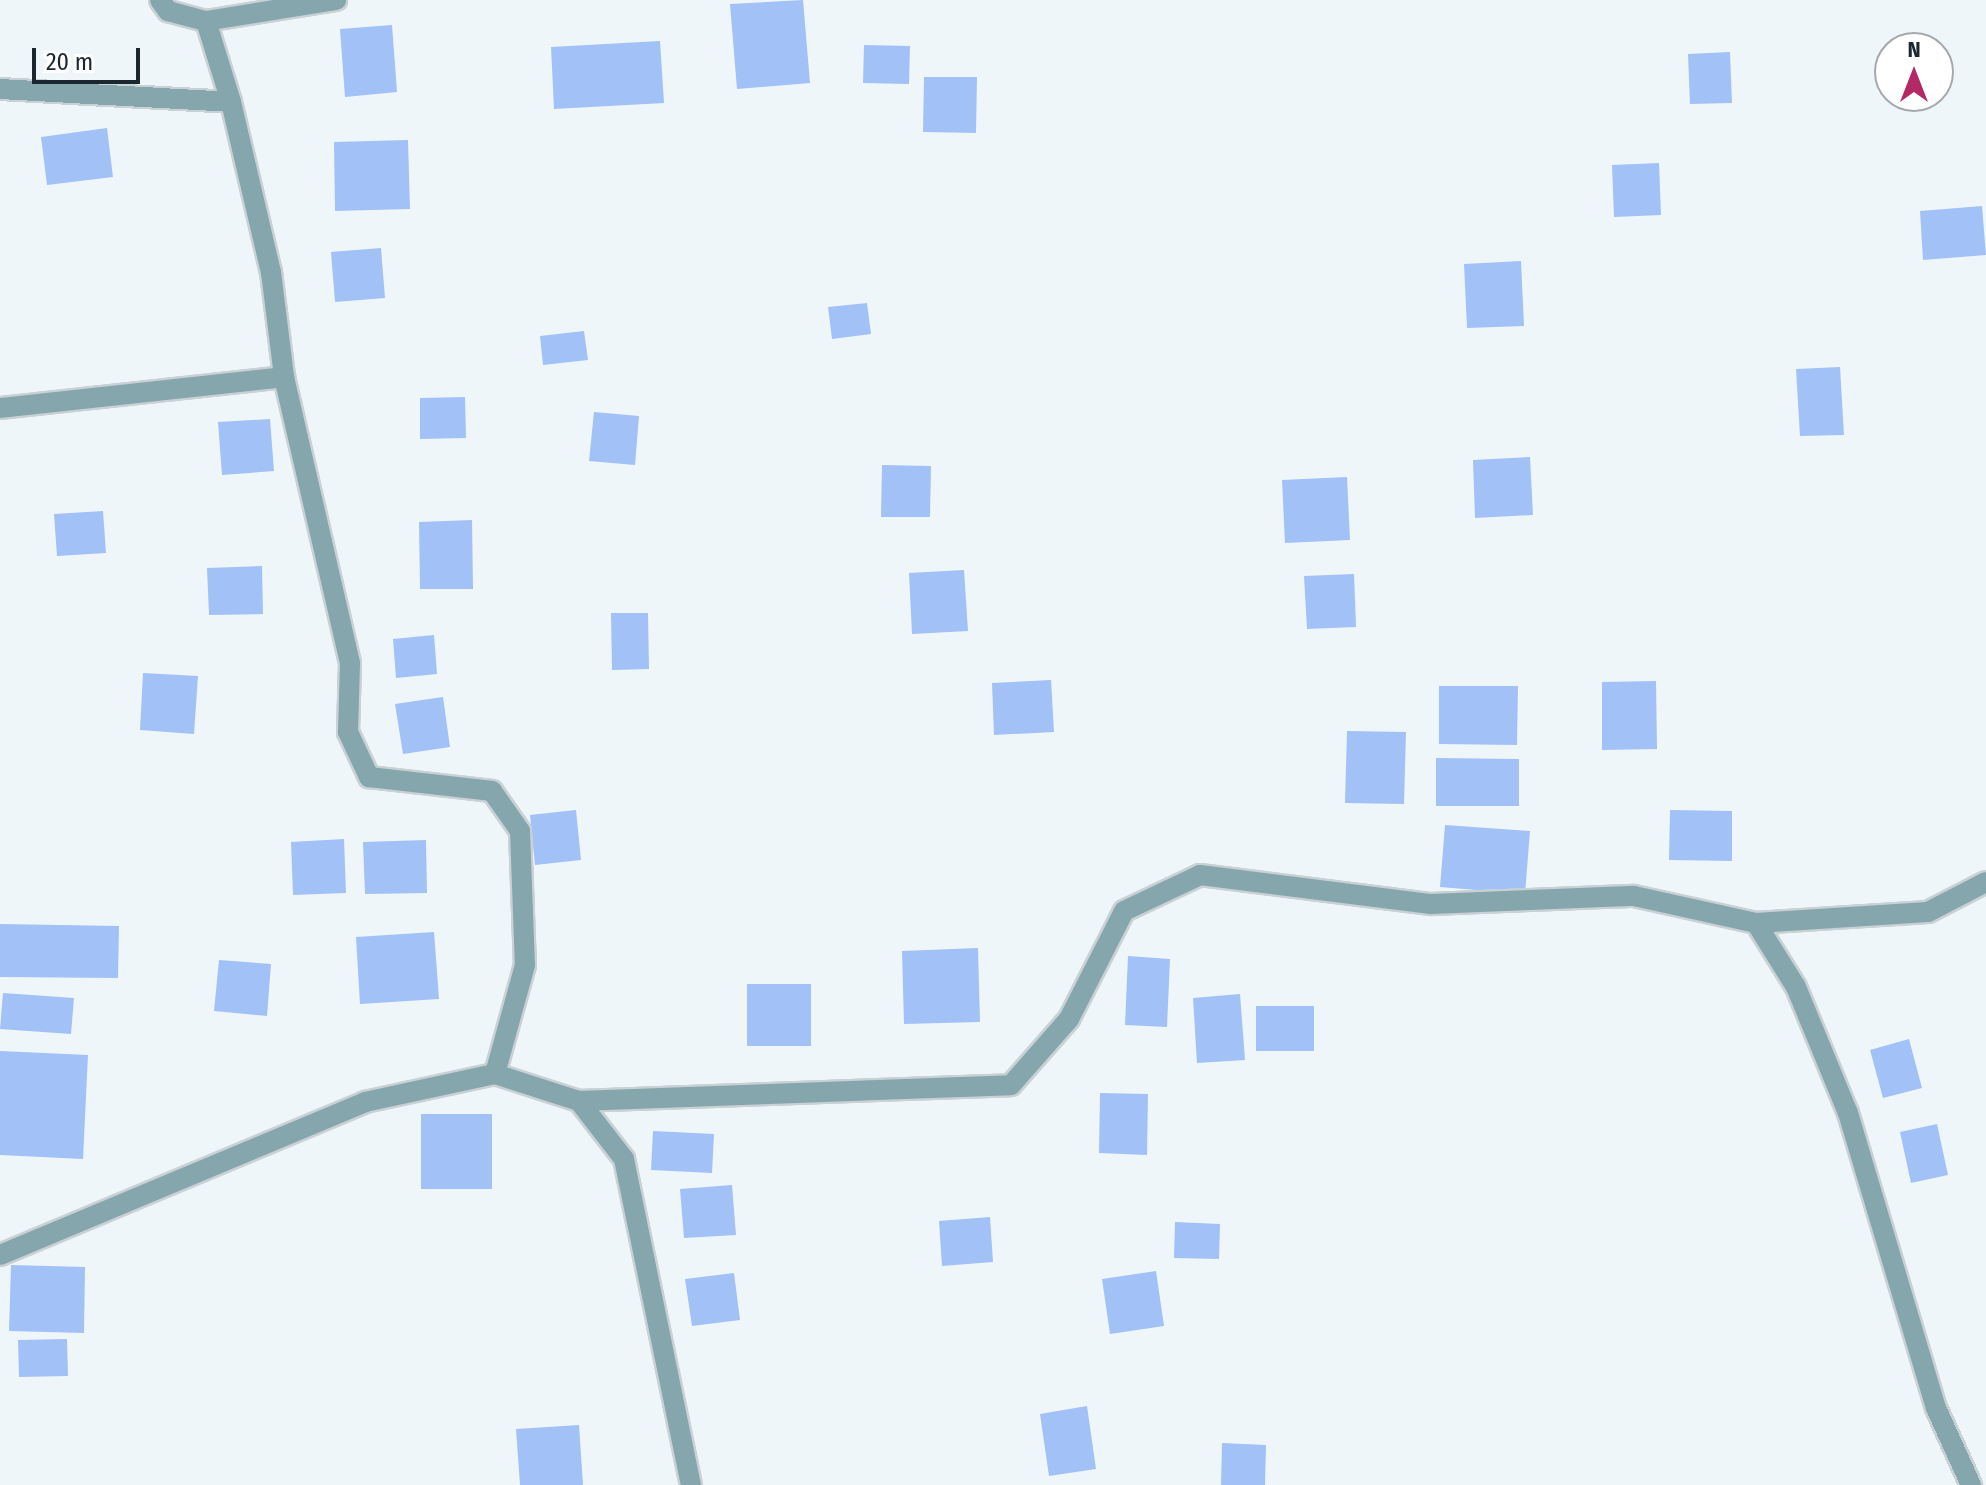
<!DOCTYPE html>
<html>
<head>
<meta charset="utf-8">
<style>
  body { margin:0 }
  #map { position:relative; width:1986px; height:1485px; overflow:hidden; background:#eff6fa; font-family:"Fira Sans Condensed",sans-serif }
  div>[style] { position:absolute }
  [style*='--x'] { left:calc(var(--x)*1px); top:calc(var(--y)*1px); width:calc(var(--w)*1px); rotate:calc(var(--a)*1deg) }
  .building>* { inset:0; background:#a2c1f6 }
  .roads { filter:drop-shadow(2px 0 #c9d1d5) drop-shadow(-2px 0 #c9d1d5) drop-shadow(0 2px #c9d1d5) drop-shadow(0 -2px #c9d1d5) }
  .minor>* { height:20px; margin:-10px; padding:0 10px; transform-origin:10px; border-radius:10px; background:#85a6ac }
  span { translate:-50% -50%; white-space:nowrap; text-align:center; line-height:1.15; -webkit-text-stroke:8px #fff; paint-order:stroke }
  .north { position:absolute; left:1874px; top:32px; width:80px; height:80px; box-sizing:border-box; background:#fff; border:2px solid #a4a9ac; border-radius:50%; rotate:0deg; font-size:22px; font-weight:700; line-height:32px; text-align:center; color:#1b272f }
  .north::after { content:''; display:block; margin:auto; width:28px; height:36px; background:#b32965; clip-path:polygon(50% 0,100% 100%,50% 72%,0 100%) }
  .scale { position:absolute; left:32px; top:48px; width:108px; height:36px; box-sizing:border-box; border:4px solid #1b272f; border-top:0; padding-left:10px; font-size:24px; line-height:28px; white-space:nowrap; color:#1b272f; -webkit-text-stroke:6px #fff; paint-order:stroke }
</style>
</head>
<body>
<div id="map">
  <div class="building">
    <i style="clip-path:polygon(803px 0,810px 83px,737px 89px,730px 4px)"></i>
    <i style="clip-path:polygon(392px 25px,397px 92px,345px 97px,340px 29px)"></i>
    <i style="clip-path:polygon(660px 41px,664px 103px,554px 109px,551px 47px)"></i>
    <i style="clip-path:polygon(864px 45px,910px 46px,909px 84px,863px 83px)"></i>
    <i style="clip-path:polygon(1730px 52px,1732px 103px,1690px 104px,1688px 54px)"></i>
    <i style="clip-path:polygon(924px 77px,977px 77px,976px 133px,923px 132px)"></i>
    <i style="clip-path:polygon(107px 128px,113px 177px,47px 185px,41px 137px)"></i>
    <i style="clip-path:polygon(408px 140px,410px 209px,335px 211px,334px 142px)"></i>
    <i style="clip-path:polygon(1659px 163px,1661px 215px,1614px 217px,1612px 165px)"></i>
    <i style="clip-path:polygon(1982px 206px,1986px 255px,1923px 260px,1920px 211px)"></i>
    <i style="clip-path:polygon(381px 248px,385px 298px,335px 302px,331px 252px)"></i>
    <i style="clip-path:polygon(1521px 261px,1524px 326px,1467px 328px,1464px 264px)"></i>
    <i style="clip-path:polygon(867px 303px,871px 334px,832px 339px,828px 307px)"></i>
    <i style="clip-path:polygon(584px 331px,588px 360px,543px 365px,540px 336px)"></i>
    <i style="clip-path:polygon(1840px 367px,1844px 435px,1800px 436px,1796px 369px)"></i>
    <i style="clip-path:polygon(465px 397px,466px 438px,420px 439px,420px 398px)"></i>
    <i style="clip-path:polygon(594px 412px,639px 416px,635px 465px,589px 461px)"></i>
    <i style="clip-path:polygon(270px 419px,274px 471px,222px 475px,218px 422px)"></i>
    <i style="clip-path:polygon(1530px 457px,1533px 515px,1475px 518px,1473px 460px)"></i>
    <i style="clip-path:polygon(882px 465px,931px 466px,930px 517px,881px 517px)"></i>
    <i style="clip-path:polygon(1347px 477px,1350px 540px,1285px 543px,1282px 480px)"></i>
    <i style="clip-path:polygon(103px 511px,106px 553px,57px 556px,54px 514px)"></i>
    <i style="clip-path:polygon(472px 520px,473px 589px,420px 589px,419px 522px)"></i>
    <i style="clip-path:polygon(262px 566px,263px 614px,209px 615px,207px 568px)"></i>
    <i style="clip-path:polygon(964px 570px,968px 631px,912px 634px,909px 573px)"></i>
    <i style="clip-path:polygon(1354px 574px,1356px 627px,1307px 629px,1304px 576px)"></i>
    <i style="clip-path:polygon(611px 613px,648px 613px,649px 669px,612px 670px)"></i>
    <i style="clip-path:polygon(434px 635px,437px 674px,396px 678px,393px 639px)"></i>
    <i style="clip-path:polygon(143px 673px,198px 676px,194px 734px,140px 730px)"></i>
    <i style="clip-path:polygon(1051px 680px,1054px 732px,994px 735px,992px 683px)"></i>
    <i style="clip-path:polygon(1656px 681px,1657px 749px,1602px 750px,1602px 682px)"></i>
    <i style="clip-path:polygon(1439px 686px,1518px 686px,1517px 745px,1439px 744px)"></i>
    <i style="clip-path:polygon(443px 697px,450px 747px,403px 754px,395px 704px)"></i>
    <i style="clip-path:polygon(1347px 731px,1406px 732px,1404px 804px,1345px 803px)"></i>
    <i style="clip-path:polygon(1436px 758px,1519px 759px,1519px 806px,1436px 806px)"></i>
    <i style="clip-path:polygon(576px 810px,581px 860px,535px 865px,530px 815px)"></i>
    <i style="clip-path:polygon(1670px 810px,1732px 811px,1732px 861px,1669px 860px)"></i>
    <i style="clip-path:polygon(1445px 825px,1530px 831px,1525px 894px,1440px 887px)"></i>
    <i style="clip-path:polygon(344px 839px,346px 893px,293px 895px,291px 842px)"></i>
    <i style="clip-path:polygon(426px 840px,427px 893px,365px 894px,363px 842px)"></i>
    <i style="clip-path:polygon(0 924px,119px 926px,118px 978px,0 977px)"></i>
    <i style="clip-path:polygon(434px 932px,439px 999px,360px 1004px,356px 937px)"></i>
    <i style="clip-path:polygon(978px 948px,980px 1022px,904px 1024px,902px 951px)"></i>
    <i style="clip-path:polygon(1128px 956px,1170px 959px,1167px 1027px,1125px 1025px)"></i>
    <i style="clip-path:polygon(219px 960px,271px 964px,267px 1016px,214px 1011px)"></i>
    <i style="clip-path:polygon(747px 984px,811px 984px,811px 1046px,747px 1046px)"></i>
    <i style="clip-path:polygon(3px 993px,74px 998px,71px 1034px,0 1029px)"></i>
    <i style="clip-path:polygon(1240px 994px,1245px 1060px,1197px 1063px,1193px 998px)"></i>
    <i style="clip-path:polygon(1256px 1006px,1314px 1006px,1314px 1051px,1256px 1051px)"></i>
    <i style="clip-path:polygon(1909px 1039px,1922px 1088px,1883px 1098px,1870px 1050px)"></i>
    <i style="clip-path:polygon(0 1051px,88px 1055px,83px 1159px,0 1155px)"></i>
    <i style="clip-path:polygon(1100px 1093px,1148px 1094px,1147px 1155px,1099px 1153px)"></i>
    <i style="clip-path:polygon(421px 1114px,492px 1114px,492px 1189px,421px 1189px)"></i>
    <i style="clip-path:polygon(1937px 1124px,1948px 1175px,1911px 1183px,1900px 1132px)"></i>
    <i style="clip-path:polygon(653px 1131px,714px 1134px,712px 1173px,651px 1170px)"></i>
    <i style="clip-path:polygon(732px 1185px,736px 1235px,684px 1238px,680px 1189px)"></i>
    <i style="clip-path:polygon(990px 1217px,993px 1262px,942px 1266px,939px 1221px)"></i>
    <i style="clip-path:polygon(1175px 1222px,1220px 1224px,1219px 1259px,1174px 1258px)"></i>
    <i style="clip-path:polygon(11px 1265px,85px 1267px,84px 1333px,9px 1331px)"></i>
    <i style="clip-path:polygon(1156px 1271px,1164px 1326px,1110px 1334px,1102px 1279px)"></i>
    <i style="clip-path:polygon(734px 1273px,740px 1320px,692px 1326px,685px 1279px)"></i>
    <i style="clip-path:polygon(67px 1339px,68px 1376px,19px 1377px,18px 1340px)"></i>
    <i style="clip-path:polygon(1087px 1406px,1096px 1469px,1049px 1476px,1040px 1414px)"></i>
    <i style="clip-path:polygon(579px 1425px,583px 1485px,520px 1485px,516px 1429px)"></i>
    <i style="clip-path:polygon(1222px 1443px,1266px 1445px,1265px 1485px,1221px 1485px)"></i>
  </div>
  <div class="roads">
    <div class="minor">
      <i style="--x:160;--y:0;--w:14;--a:54"></i>
      <i style="--x:168;--y:11;--w:39;--a:15"></i>
      <i style="--x:206;--y:21;--w:85;--a:72.8"></i>
      <i style="--x:231;--y:102;--w:175;--a:76.8"></i>
      <i style="--x:271;--y:272;--w:106;--a:82.9"></i>
      <i style="--x:284;--y:377;--w:294;--a:77"></i>
      <i style="--x:350;--y:664;--w:68;--a:91.7"></i>
      <i style="--x:348;--y:732;--w:50;--a:65"></i>
      <i style="--x:369;--y:777;--w:124;--a:6.5"></i>
      <i style="--x:492;--y:791;--w:49;--a:55"></i>
      <i style="--x:520;--y:831;--w:134;--a:87.9"></i>
      <i style="--x:525;--y:965;--w:113;--a:105.4"></i>
      <i style="--x:206;--y:21;--w:132;--a:-9.2"></i>
      <i style="--x:0;--y:89;--w:231;--a:3.2"></i>
      <i style="--x:0;--y:408;--w:286;--a:-6.2"></i>
      <i style="--x:1756;--y:923;--w:75;--a:58"></i>
      <i style="--x:1796;--y:987;--w:136;--a:67.6"></i>
      <i style="--x:1848;--y:1113;--w:308;--a:73.4"></i>
      <i style="--x:1936;--y:1408;--w:85;--a:65.6"></i>
      <i style="--x:579;--y:1101;--w:73;--a:52.2"></i>
      <i style="--x:624;--y:1159;--w:333;--a:78.4"></i>
      <i style="--x:0;--y:1255;--w:396;--a:-22.7"></i>
      <i style="--x:365;--y:1102;--w:133;--a:-12.2"></i>
      <i style="--x:495;--y:1074;--w:88;--a:17.8"></i>
      <i style="--x:579;--y:1101;--w:432;--a:-2.1"></i>
      <i style="--x:1011;--y:1085;--w:88;--a:-48.7"></i>
      <i style="--x:1069;--y:1019;--w:121;--a:-63"></i>
      <i style="--x:1124;--y:911;--w:84;--a:-25.3"></i>
      <i style="--x:1200;--y:875;--w:233;--a:7.2"></i>
      <i style="--x:1431;--y:904;--w:203;--a:-2.3"></i>
      <i style="--x:1634;--y:896;--w:125;--a:12.5"></i>
      <i style="--x:1756;--y:923;--w:172;--a:-3.7"></i>
      <i style="--x:1928;--y:912;--w:65;--a:-27.3"></i>
    </div>
  </div>
  <div class="north">N</div>
  <div class="scale">20 m</div>
</div>
</body>
</html>
